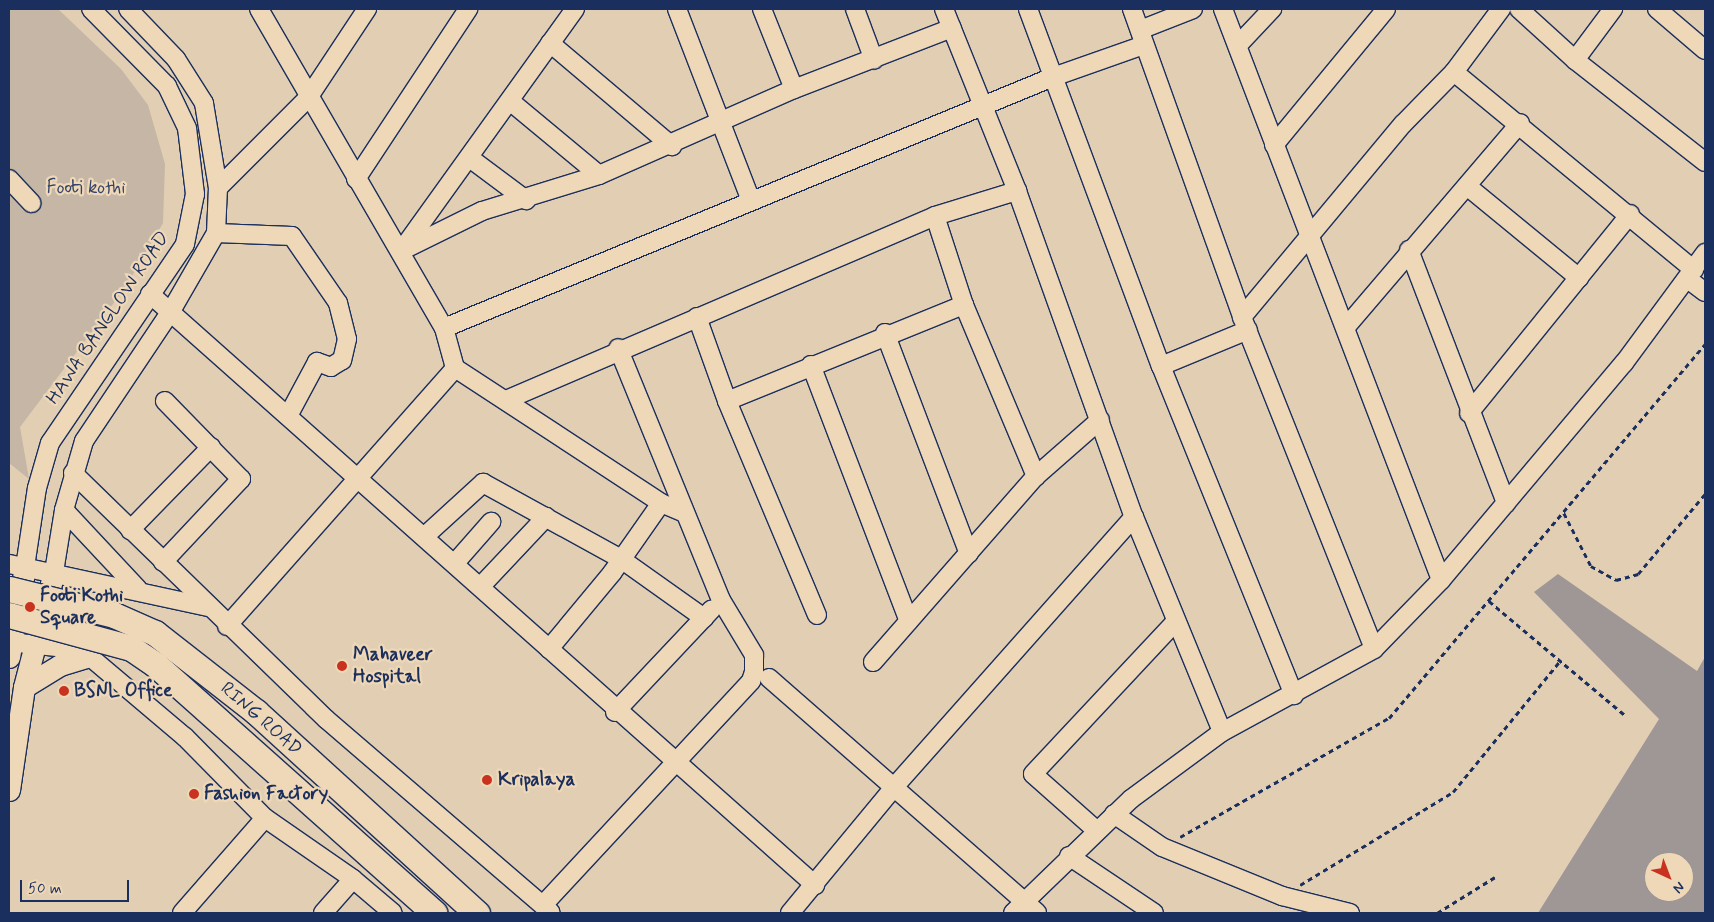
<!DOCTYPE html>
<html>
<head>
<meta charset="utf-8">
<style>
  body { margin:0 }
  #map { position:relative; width:1714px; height:922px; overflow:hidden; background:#e2ceb2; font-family:Mynerve,sans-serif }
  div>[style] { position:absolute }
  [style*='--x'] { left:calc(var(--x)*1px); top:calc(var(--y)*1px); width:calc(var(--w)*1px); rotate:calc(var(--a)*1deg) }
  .green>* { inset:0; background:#c5b6a5 }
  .water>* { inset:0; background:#9e9795 }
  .path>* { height:2.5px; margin-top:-1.25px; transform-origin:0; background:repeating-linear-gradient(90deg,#1b2f5e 0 5px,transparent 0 9px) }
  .roads { filter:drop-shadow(1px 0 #1b2f5e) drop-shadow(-1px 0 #1b2f5e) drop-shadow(0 1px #1b2f5e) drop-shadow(0 -1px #1b2f5e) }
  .minor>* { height:18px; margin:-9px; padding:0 9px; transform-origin:9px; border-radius:9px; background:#efd8b7 }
  .major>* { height:21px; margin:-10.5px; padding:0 10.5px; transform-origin:10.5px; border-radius:10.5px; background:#efd8b7 }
  .bridges { filter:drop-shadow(1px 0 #1b2f5e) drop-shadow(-1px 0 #1b2f5e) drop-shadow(0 1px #1b2f5e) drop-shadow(0 -1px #1b2f5e) }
  .highway-bridge>* { height:25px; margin:-12.5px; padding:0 12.5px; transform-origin:12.5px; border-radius:12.5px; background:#efd8b7 }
  .dots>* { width:14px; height:14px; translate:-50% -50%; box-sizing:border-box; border:2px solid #efd8b7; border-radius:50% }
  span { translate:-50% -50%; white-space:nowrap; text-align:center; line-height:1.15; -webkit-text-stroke:4.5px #efd8b7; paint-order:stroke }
  .park-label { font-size:19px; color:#344369 }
  .street-label { font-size:19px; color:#1b2f5e }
  .poi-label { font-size:19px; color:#1b2f5e; font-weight:700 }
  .left { translate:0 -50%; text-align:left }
  .frame { position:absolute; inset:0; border:10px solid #1b2f5e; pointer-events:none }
  .north { position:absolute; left:1644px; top:852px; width:50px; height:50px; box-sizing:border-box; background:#efd8b7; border:1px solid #9a9493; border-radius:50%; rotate:137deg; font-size:14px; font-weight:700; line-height:20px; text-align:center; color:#1b2f5e }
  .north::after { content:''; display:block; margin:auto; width:18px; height:22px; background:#c8321e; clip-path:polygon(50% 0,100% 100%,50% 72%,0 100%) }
  .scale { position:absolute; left:20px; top:880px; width:109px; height:22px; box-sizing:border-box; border:2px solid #1b2f5e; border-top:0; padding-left:6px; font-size:15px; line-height:18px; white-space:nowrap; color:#1b2f5e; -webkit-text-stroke:4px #efd8b7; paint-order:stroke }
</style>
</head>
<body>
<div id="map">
  <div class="green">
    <i style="clip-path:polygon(9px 9px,58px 9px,121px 69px,148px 105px,165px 164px,163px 223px,125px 288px,20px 427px,29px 479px,9px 463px)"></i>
  </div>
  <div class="water">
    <i style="clip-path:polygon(evenodd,1558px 574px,1697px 671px,1705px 657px,1705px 913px,1538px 913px,1659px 719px,1534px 592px,1558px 574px,1654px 862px,1684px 862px,1684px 892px,1654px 892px,1654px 862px)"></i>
  </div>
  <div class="path">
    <i style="--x:1564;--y:513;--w:59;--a:63"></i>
    <i style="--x:1591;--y:566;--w:29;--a:29"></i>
    <i style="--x:1616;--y:580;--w:23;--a:-15"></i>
    <i style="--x:1638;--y:574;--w:104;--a:-50.1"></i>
    <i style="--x:1489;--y:601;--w:179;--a:40"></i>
    <i style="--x:1180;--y:837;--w:241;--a:-29.7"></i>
    <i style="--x:1389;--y:718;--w:490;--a:-49.8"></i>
    <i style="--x:1300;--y:885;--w:179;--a:-31.3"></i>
    <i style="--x:1453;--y:792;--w:169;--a:-50.8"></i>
    <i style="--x:1437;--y:913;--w:68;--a:-31.8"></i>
  </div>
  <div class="roads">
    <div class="minor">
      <i style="--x:259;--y:9;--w:369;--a:59.9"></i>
      <i style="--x:444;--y:328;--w:41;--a:74.6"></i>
      <i style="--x:455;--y:368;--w:246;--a:33.2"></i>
      <i style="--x:661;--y:503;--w:25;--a:23"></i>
      <i style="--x:677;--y:9;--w:206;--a:68.9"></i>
      <i style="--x:762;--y:9;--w:86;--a:68.2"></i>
      <i style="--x:855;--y:9;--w:54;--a:69.6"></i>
      <i style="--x:944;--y:9;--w:196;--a:68.1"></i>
      <i style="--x:1017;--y:191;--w:346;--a:70.3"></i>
      <i style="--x:1134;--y:517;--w:232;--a:67.7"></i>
      <i style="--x:1028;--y:9;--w:381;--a:69.6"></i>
      <i style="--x:1161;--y:366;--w:355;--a:68"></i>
      <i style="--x:1132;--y:9;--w:327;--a:70.3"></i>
      <i style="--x:1242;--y:317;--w:357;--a:68.3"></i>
      <i style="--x:1223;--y:9;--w:611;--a:69.1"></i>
      <i style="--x:1519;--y:9;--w:76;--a:42.3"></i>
      <i style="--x:1575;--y:60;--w:165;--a:38.1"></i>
      <i style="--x:1657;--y:9;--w:63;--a:40.5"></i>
      <i style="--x:1140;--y:30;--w:57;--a:-21.6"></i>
      <i style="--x:550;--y:43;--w:160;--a:40.2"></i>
      <i style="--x:1238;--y:45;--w:50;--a:-46.6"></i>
      <i style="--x:1575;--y:60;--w:64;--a:-53.3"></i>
      <i style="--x:1454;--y:72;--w:311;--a:39.5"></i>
      <i style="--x:510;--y:101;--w:116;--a:39.7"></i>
      <i style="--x:1274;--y:145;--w:176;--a:-50.5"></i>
      <i style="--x:471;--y:159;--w:69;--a:36.7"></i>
      <i style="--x:9;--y:179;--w:33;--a:47"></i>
      <i style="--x:356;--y:179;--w:204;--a:-56.6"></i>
      <i style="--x:1467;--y:186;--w:145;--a:39.4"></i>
      <i style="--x:218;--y:188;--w:127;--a:-45"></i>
      <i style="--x:308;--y:98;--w:107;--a:-56.5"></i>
      <i style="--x:935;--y:216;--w:94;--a:72"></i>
      <i style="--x:964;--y:305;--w:186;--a:67.2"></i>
      <i style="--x:216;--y:233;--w:76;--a:2.3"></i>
      <i style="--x:292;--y:236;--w:81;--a:55.5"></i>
      <i style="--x:338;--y:303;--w:37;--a:76"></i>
      <i style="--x:347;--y:339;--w:22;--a:103"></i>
      <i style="--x:342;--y:360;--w:13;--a:148"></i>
      <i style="--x:331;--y:367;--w:15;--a:-160"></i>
      <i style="--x:317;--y:362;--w:61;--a:118.2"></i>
      <i style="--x:404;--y:247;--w:293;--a:-54.3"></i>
      <i style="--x:1409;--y:250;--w:271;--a:69"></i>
      <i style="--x:401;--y:251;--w:90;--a:-26.3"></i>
      <i style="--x:482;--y:211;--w:122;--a:-17.1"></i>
      <i style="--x:599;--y:175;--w:213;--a:-23.8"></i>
      <i style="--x:794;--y:89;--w:169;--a:-21.1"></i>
      <i style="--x:1689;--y:280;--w:20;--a:37"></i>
      <i style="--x:150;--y:294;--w:890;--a:41.63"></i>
      <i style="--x:697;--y:317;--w:89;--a:70.3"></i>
      <i style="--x:727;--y:401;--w:232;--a:67.2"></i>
      <i style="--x:1242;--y:317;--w:251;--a:-50.2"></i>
      <i style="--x:1403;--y:124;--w:73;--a:-45.6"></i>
      <i style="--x:1454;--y:72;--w:79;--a:-53.3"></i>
      <i style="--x:1346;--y:327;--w:268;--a:-49.5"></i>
      <i style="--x:444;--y:328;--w:659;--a:-22.4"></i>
      <i style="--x:1053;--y:77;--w:96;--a:-19.4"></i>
      <i style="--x:885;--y:333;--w:236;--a:69.2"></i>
      <i style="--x:811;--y:365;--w:274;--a:69.1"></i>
      <i style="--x:1161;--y:366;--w:94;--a:-22.5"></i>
      <i style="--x:506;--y:400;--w:467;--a:-23.2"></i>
      <i style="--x:935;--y:216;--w:86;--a:-17"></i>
      <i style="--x:727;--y:401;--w:256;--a:-22.1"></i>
      <i style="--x:1469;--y:413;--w:256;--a:-51"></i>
      <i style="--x:73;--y:473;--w:353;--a:44.2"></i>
      <i style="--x:326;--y:719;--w:296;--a:40.7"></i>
      <i style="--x:64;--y:510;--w:108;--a:46.9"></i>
      <i style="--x:130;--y:530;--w:116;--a:-45.7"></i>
      <i style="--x:425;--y:536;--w:79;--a:-42.4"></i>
      <i style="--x:483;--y:483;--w:158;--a:28.8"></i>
      <i style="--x:621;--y:559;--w:102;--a:35.4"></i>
      <i style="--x:163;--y:562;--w:114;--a:-46.8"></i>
      <i style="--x:241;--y:479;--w:109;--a:-134.3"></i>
      <i style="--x:455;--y:563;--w:55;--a:-48.7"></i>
      <i style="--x:9;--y:564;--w:204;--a:12.2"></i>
      <i style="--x:25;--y:567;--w:80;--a:-81.4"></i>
      <i style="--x:37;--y:488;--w:47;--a:-73.9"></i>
      <i style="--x:50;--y:443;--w:240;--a:-55.8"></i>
      <i style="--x:185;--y:244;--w:51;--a:-78.7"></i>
      <i style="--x:195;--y:194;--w:66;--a:-96.9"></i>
      <i style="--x:187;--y:128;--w:47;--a:-115.5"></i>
      <i style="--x:167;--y:86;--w:108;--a:-134.6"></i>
      <i style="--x:54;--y:572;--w:63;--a:-80.8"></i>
      <i style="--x:64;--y:510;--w:72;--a:-73.8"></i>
      <i style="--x:84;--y:441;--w:156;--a:-56.2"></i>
      <i style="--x:171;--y:311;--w:90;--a:-60"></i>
      <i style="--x:216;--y:233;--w:45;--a:-87.5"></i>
      <i style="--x:218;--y:188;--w:86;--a:-99.4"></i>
      <i style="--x:204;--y:103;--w:52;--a:-122.5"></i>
      <i style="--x:176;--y:59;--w:69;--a:-133.8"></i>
      <i style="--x:481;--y:586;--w:95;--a:-46.7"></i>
      <i style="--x:227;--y:626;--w:344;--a:-48.5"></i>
      <i style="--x:9;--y:642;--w:67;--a:6"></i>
      <i style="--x:76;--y:649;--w:15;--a:28"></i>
      <i style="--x:89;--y:656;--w:126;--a:40.2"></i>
      <i style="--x:185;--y:737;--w:114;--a:45.4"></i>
      <i style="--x:265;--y:818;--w:107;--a:34.7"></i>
      <i style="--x:353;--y:879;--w:52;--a:40.4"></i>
      <i style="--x:549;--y:649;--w:99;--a:-50.3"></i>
      <i style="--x:612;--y:573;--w:85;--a:-55"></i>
      <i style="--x:873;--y:662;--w:247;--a:-48.8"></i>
      <i style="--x:1036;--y:476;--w:85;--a:-41.2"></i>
      <i style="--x:769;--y:678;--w:356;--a:41.2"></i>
      <i style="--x:615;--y:712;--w:141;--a:-46.7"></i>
      <i style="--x:1114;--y:814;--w:58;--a:34.5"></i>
      <i style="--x:1162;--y:847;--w:130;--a:22.2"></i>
      <i style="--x:1282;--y:896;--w:70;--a:14"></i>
      <i style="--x:1096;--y:830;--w:84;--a:-138.4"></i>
      <i style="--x:1033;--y:774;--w:209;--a:-46.9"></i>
      <i style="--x:1069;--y:856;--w:102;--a:33.8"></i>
      <i style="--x:543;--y:905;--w:306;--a:-47.1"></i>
      <i style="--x:751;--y:681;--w:9;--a:-72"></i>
      <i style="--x:754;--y:672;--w:17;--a:-90"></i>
      <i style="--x:754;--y:655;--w:64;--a:-121"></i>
      <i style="--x:721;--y:600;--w:272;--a:-112.2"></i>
      <i style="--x:182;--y:913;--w:126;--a:-48.9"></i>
      <i style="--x:323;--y:913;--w:45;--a:-48.6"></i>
      <i style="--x:790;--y:913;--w:165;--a:-50.4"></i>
      <i style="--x:895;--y:786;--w:360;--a:-48.4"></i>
      <i style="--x:1013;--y:913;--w:164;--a:-44"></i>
      <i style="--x:1131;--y:799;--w:113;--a:-36.4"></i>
      <i style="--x:1222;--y:732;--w:173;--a:-28.6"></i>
      <i style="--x:1374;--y:649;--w:96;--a:-45.8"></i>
      <i style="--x:1441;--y:580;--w:284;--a:-49.9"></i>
      <i style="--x:1624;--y:363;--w:137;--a:-53.6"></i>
    </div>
    <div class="major">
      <i style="--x:9;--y:657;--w:91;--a:-79.9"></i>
      <i style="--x:24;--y:687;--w:42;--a:-31.4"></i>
      <i style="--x:60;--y:665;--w:30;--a:-17"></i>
      <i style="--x:9;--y:790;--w:104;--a:-81.7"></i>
      <i style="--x:24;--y:687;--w:119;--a:-75.4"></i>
    </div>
  </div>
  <div class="bridges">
    <div class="highway-bridge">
      <i style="--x:9;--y:589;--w:108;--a:13.9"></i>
      <i style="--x:114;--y:615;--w:45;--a:23.7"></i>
      <i style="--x:155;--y:633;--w:128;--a:38"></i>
      <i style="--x:256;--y:712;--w:299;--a:42.3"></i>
      <i style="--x:9;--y:615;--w:126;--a:15.1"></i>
      <i style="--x:131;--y:648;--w:30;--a:34"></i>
      <i style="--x:156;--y:665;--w:373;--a:41.7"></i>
    </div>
  </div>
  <div class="dots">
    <i style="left:30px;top:607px;background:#c8321e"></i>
    <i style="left:342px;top:666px;background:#c8321e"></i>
    <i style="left:64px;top:691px;background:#c8321e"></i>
    <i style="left:487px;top:780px;background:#c8321e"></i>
    <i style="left:194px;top:794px;background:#c8321e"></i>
  </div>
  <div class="park-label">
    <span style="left:86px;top:188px">Footi kothi</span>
  </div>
  <div class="street-label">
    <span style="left:108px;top:318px;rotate:-56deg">HAWA BANGLOW ROAD</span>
    <span style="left:261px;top:719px;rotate:41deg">RING ROAD</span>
  </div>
  <div class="poi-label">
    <span class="left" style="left:40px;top:607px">Footi Kothi<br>Square</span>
    <span class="left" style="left:353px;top:666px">Mahaveer<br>Hospital</span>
    <span class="left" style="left:74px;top:691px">BSNL Office</span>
    <span class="left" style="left:498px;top:780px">Kripalaya</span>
    <span class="left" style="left:204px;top:794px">Fashion Factory</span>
  </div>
  <div class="frame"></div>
  <div class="north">N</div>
  <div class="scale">50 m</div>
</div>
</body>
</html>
